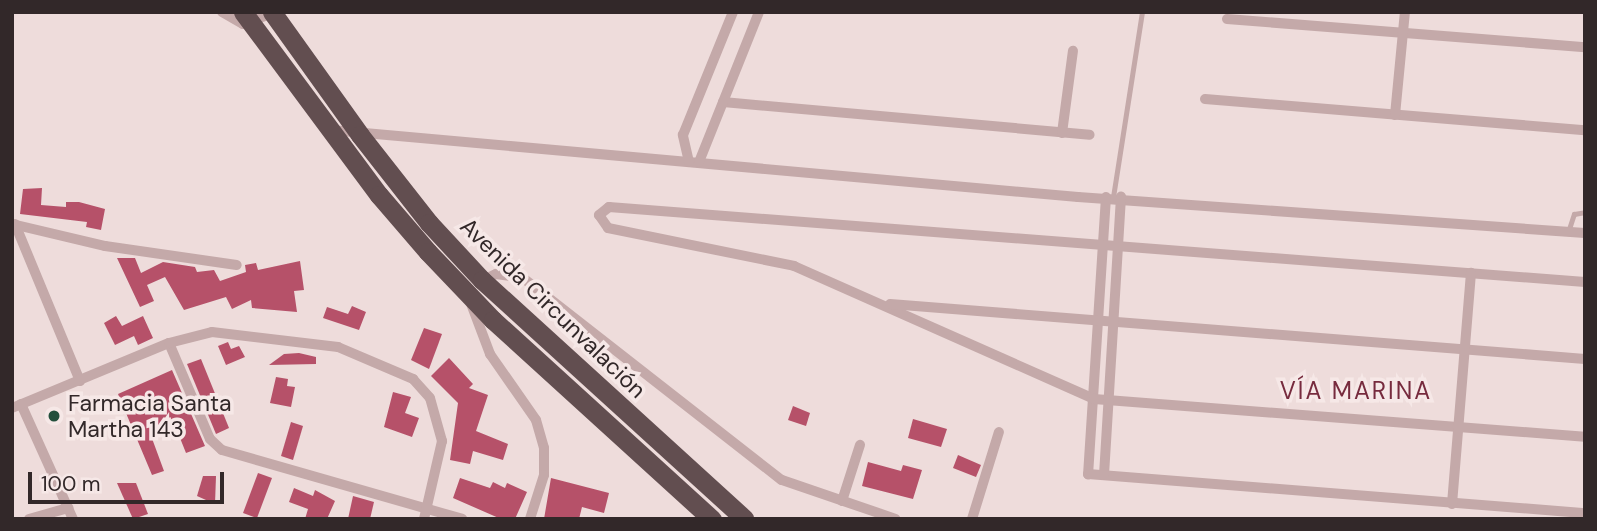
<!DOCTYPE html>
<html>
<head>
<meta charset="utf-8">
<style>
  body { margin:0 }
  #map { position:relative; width:1597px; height:531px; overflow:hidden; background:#eedcdb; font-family:"DM Sans",sans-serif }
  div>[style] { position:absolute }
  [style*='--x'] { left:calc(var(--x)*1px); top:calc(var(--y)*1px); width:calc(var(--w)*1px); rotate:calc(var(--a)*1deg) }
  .building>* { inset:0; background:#b65169 }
  .service>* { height:5px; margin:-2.5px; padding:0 2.5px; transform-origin:2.5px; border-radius:2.5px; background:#c4a9a9 }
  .minor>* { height:10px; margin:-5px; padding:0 5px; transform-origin:5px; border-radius:5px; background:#c4a9a9 }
  .trunk>* { height:19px; margin:-9.5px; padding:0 9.5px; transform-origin:9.5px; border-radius:9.5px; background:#624e50 }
  .dots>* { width:19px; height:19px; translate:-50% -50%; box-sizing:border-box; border:4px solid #f6e8e7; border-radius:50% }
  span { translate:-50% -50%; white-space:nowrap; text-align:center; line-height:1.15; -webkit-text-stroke:7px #f6e8e7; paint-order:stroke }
  .street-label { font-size:23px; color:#322829 }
  .poi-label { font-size:23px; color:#322829 }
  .left { translate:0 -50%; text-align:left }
  .neighbourhood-label { font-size:24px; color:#772b3e; letter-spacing:2px }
  .frame { position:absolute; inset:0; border:14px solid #322829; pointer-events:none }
  .scale { position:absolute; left:28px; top:472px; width:196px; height:32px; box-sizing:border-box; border:4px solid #322829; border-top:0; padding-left:9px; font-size:21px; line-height:24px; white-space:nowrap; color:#322829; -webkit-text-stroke:5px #f6e8e7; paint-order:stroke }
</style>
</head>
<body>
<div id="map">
  <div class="building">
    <i style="clip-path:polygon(42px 188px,41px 205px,66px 207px,66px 202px,79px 202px,105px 209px,101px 230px,86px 227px,87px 222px,20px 214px,23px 189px)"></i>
    <i style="clip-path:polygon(117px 258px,135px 258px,141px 273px,163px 262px,195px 267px,197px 272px,214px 270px,220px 281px,246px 272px,245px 265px,256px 263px,258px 270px,300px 261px,304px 290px,294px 291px,297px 312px,252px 308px,251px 300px,232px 309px,226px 297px,184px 310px,165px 277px,147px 285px,154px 301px,140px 307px)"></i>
    <i style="clip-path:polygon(352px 306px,366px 312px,359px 330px,323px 318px,327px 307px,348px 314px)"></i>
    <i style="clip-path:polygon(116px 316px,122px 326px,143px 316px,153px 338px,138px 345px,134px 336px,115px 345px,104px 323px)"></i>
    <i style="clip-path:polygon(424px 328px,442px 334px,429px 369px,411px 360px)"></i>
    <i style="clip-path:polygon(228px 342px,231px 349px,239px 346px,245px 357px,226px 365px,218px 346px)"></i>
    <i style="clip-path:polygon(299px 353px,316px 357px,316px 364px,269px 365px,284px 354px)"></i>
    <i style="clip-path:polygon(449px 358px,473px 384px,469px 388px,488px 395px,476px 431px,508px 444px,503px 460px,473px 451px,470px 464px,450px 460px,458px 403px,431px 376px)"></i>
    <i style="clip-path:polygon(201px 359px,229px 428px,216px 434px,187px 364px)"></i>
    <i style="clip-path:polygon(172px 370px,205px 446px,186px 453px,174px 423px,150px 433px,164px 471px,152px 475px,118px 394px)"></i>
    <i style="clip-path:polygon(276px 377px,288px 379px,287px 386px,295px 387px,291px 407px,270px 403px)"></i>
    <i style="clip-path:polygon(393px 392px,411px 397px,405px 413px,419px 418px,412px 437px,384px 427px)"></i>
    <i style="clip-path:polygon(793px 406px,810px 413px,806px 426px,788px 420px)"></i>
    <i style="clip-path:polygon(913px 419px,947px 429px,941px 447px,908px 438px)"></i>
    <i style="clip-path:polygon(291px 422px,303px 426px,293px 460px,281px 456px)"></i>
    <i style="clip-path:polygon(958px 455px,981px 465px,976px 477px,953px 468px)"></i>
    <i style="clip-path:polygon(868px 462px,901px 471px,903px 465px,922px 470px,913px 499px,862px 486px)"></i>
    <i style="clip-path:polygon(258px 473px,272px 478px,257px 518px,243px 513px)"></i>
    <i style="clip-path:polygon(203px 476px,216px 476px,215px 504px,197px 496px)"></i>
    <i style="clip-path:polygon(460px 478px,490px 488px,493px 482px,505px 488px,507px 483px,527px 492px,515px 519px,501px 519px,453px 498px)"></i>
    <i style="clip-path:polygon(551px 478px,609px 493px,604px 513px,582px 507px,579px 519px,544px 519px)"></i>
    <i style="clip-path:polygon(117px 483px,136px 483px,148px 514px,133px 519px)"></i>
    <i style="clip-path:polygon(294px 488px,313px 496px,315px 490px,335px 501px,327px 519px,305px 519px,308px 509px,289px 502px)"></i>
    <i style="clip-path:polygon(353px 496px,374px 502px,370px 519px,348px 519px)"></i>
  </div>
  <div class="service">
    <i style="--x:1113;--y:197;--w:187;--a:-81.1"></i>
    <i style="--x:1568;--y:232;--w:19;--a:-72"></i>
    <i style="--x:1574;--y:214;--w:11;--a:-10"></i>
  </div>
  <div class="minor">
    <i style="--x:222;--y:12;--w:24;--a:30"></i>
    <i style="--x:243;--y:24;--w:32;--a:-20"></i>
    <i style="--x:1227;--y:19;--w:359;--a:4.5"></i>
    <i style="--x:1205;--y:99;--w:381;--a:4.7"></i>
    <i style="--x:723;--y:102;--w:368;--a:5.1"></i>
    <i style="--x:1395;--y:115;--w:103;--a:-84.5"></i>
    <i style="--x:331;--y:130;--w:750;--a:5.13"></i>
    <i style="--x:1078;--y:197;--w:508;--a:4.06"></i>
    <i style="--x:1062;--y:133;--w:83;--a:-82.4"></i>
    <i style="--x:689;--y:162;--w:28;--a:-103"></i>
    <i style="--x:683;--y:135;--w:133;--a:-67.9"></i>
    <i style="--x:699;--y:162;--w:162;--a:-68.2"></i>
    <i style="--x:1106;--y:197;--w:278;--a:93.7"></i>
    <i style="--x:1088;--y:474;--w:499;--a:4.5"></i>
    <i style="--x:12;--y:224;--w:96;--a:13.3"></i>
    <i style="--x:105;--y:246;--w:133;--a:8.2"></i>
    <i style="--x:15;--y:224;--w:170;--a:67.5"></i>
    <i style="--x:481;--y:281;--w:17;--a:-25"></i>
    <i style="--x:496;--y:274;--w:27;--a:8"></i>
    <i style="--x:523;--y:278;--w:328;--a:38"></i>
    <i style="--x:782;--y:480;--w:120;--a:18.9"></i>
    <i style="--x:1585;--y:282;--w:979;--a:-175.61"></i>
    <i style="--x:609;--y:207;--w:13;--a:141"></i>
    <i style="--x:599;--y:215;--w:16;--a:55"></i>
    <i style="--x:608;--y:228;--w:190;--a:11.5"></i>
    <i style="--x:794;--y:266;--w:328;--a:23.9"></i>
    <i style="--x:1094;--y:399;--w:492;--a:4.4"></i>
    <i style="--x:470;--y:301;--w:57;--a:69.3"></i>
    <i style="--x:490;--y:354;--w:80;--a:55.1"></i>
    <i style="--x:536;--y:420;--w:29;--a:74"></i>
    <i style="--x:544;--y:448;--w:27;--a:90"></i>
    <i style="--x:544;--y:475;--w:46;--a:107.7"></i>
    <i style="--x:890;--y:304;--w:697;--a:4.52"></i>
    <i style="--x:169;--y:343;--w:104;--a:66.9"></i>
    <i style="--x:210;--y:439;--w:16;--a:43"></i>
    <i style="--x:222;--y:450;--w:250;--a:16"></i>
    <i style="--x:21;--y:404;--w:126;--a:65.7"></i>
    <i style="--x:12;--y:408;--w:170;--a:-22.5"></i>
    <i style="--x:169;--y:343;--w:44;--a:-14.3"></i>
    <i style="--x:212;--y:332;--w:127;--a:6.8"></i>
    <i style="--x:338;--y:347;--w:82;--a:23.1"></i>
    <i style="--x:413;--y:379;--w:25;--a:48"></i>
    <i style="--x:430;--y:398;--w:45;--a:74.4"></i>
    <i style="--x:442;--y:441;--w:80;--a:103"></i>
    <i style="--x:1104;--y:475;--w:279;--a:-86.5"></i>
    <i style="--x:842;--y:501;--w:59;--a:-72.2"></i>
    <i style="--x:1452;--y:504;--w:232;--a:-85.3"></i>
    <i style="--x:29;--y:519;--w:41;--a:-15.8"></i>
    <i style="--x:972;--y:519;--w:91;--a:-72.8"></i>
  </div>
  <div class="trunk">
    <i style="--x:243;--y:12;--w:228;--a:53.4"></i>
    <i style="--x:379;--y:195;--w:75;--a:49.3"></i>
    <i style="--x:428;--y:252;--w:94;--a:46.3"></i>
    <i style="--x:493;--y:320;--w:296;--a:42.3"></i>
    <i style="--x:272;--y:12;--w:151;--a:54.4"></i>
    <i style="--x:360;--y:135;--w:112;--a:51.9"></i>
    <i style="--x:429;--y:223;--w:78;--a:47.1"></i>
    <i style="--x:482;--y:280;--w:355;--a:42.3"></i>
  </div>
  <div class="dots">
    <i style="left:54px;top:416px;background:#234f3c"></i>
  </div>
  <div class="street-label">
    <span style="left:553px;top:308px;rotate:44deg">Avenida Circunvalación</span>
  </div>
  <div class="poi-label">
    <span class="left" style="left:68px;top:416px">Farmacia Santa<br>Martha 143</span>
  </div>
  <div class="neighbourhood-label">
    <span style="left:1356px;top:391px">VÍA MARINA</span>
  </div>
  <div class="frame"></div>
  <div class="scale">100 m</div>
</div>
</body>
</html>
